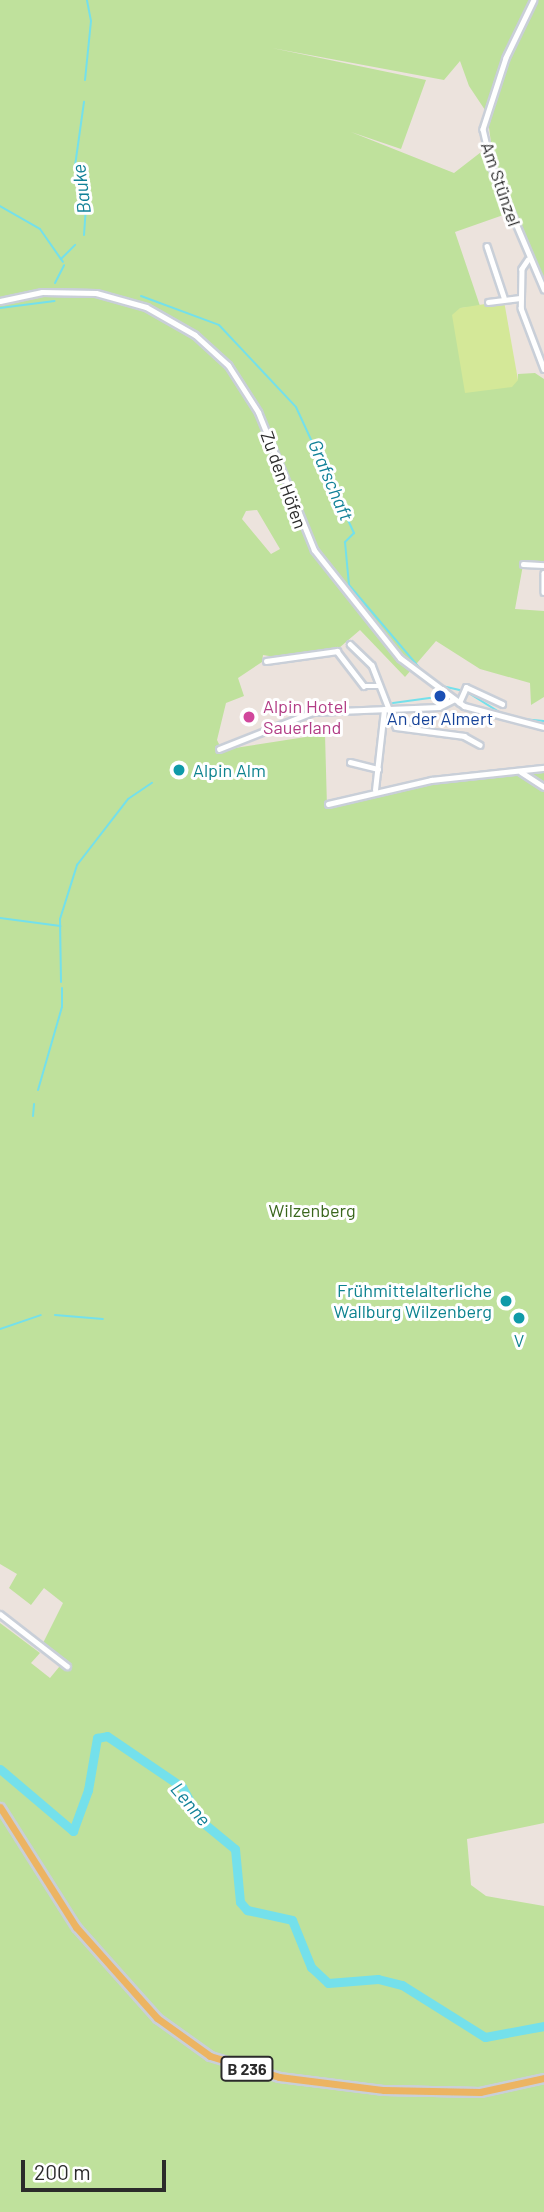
<!DOCTYPE html>
<html>
<head>
<meta charset="utf-8">
<style>
  body { margin:0 }
  #map { position:relative; width:544px; height:2212px; overflow:hidden; background:#ece3dd; font-family:Barlow,sans-serif }
  div>[style] { position:absolute }
  [style*='--x'] { left:calc(var(--x)*1px); top:calc(var(--y)*1px); width:calc(var(--w)*1px); rotate:calc(var(--a)*1deg) }
  .green>* { inset:0; background:#bfe19c }
  .pitch>* { inset:0; background:#d4e898 }
  .stream>* { height:2px; margin:-1px; padding:0 1px; transform-origin:1px; border-radius:1px; background:#74e0eb }
  .river>* { height:9px; margin:-4.5px; padding:0 4.5px; transform-origin:4.5px; border-radius:4.5px; background:#74e0eb }
  .roads { filter:drop-shadow(2px 0 #c9cfd8) drop-shadow(-2px 0 #c9cfd8) drop-shadow(0 2px #c9cfd8) drop-shadow(0 -2px #c9cfd8) }
  .minor>* { height:4.5px; margin:-2.25px; padding:0 2.25px; transform-origin:2.25px; border-radius:2.25px; background:#fff }
  .tertiary>* { height:5px; margin:-2.5px; padding:0 2.5px; transform-origin:2.5px; border-radius:2.5px; background:#fff }
  .primary>* { height:7px; margin:-3.5px; padding:0 3.5px; transform-origin:3.5px; border-radius:3.5px; background:#ecb462 }
  .dots>* { width:19px; height:19px; translate:-50% -50%; box-sizing:border-box; border:4px solid #fff; border-radius:50% }
  span { translate:-50% -50%; white-space:nowrap; text-align:center; line-height:1.15; -webkit-text-stroke:6px #fff; paint-order:stroke }
  .shield-label span { padding:2px 5px; background:#fff; border:2px solid; border-radius:5px; -webkit-text-stroke-width:0 }
  .shield-label { font-size:16px; color:#2b2b2b; font-weight:700 }
  .street-label { font-size:18px; color:#2b2b2b }
  .hotel-label { font-size:18px; color:#b23c85 }
  .left { translate:0 -50%; text-align:left }
  .transit-label { font-size:18px; color:#164399 }
  .culture-label { font-size:18px; color:#0d838f }
  .right { translate:-100% -50%; text-align:right }
  .park-label { font-size:18px; color:#39661c }
  .water-label { font-size:19px; color:#118198; font-style:italic }
  .scale { position:absolute; left:21px; top:2160px; width:145px; height:32px; box-sizing:border-box; border:4px solid #2b2b2b; border-top:0; padding-left:9px; font-size:21px; line-height:24px; white-space:nowrap; color:#2b2b2b; -webkit-text-stroke:5px #fff; paint-order:stroke }
</style>
</head>
<body>
<div id="map">
  <div class="green">
    <i style="clip-path:polygon(evenodd,0 0,544px 0,544px 284px,494px 165px,487px 113px,469px 86px,460px 61px,444px 80px,272px 48px,426px 80px,401px 149px,351px 132px,454px 173px,485px 149px,509px 213px,455px 232px,480px 306px,461px 308px,518px 380px,518px 374px,535px 373px,544px 379px,544px 566px,523px 565px,515px 609px,544px 611px,544px 697px,531px 705px,530px 683px,480px 669px,436px 641px,405px 677px,360px 630px,339px 648px,287px 659px,263px 655px,262px 662px,238px 678px,244px 696px,226px 703px,217px 740px,222px 750px,325px 734px,327px 807px,440px 782px,544px 771px,544px 1823px,467px 1839px,471px 1885px,486px 1896px,544px 1906px,544px 2212px,0 2212px,0 1623px,40px 1653px,31px 1663px,50px 1678px,64px 1661px,42px 1645px,63px 1603px,44px 1588px,31px 1605px,9px 1588px,17px 1574px,0 1564px,0 0,257px 510px,280px 549px,271px 554px,242px 519px,246px 511px,257px 510px)"></i>
  </div>
  <div class="pitch">
    <i style="clip-path:polygon(504px 301px,518px 380px,512px 387px,465px 393px,452px 315px,460px 308px)"></i>
  </div>
  <div class="stream">
    <i style="--x:85;--y:80;--w:59;--a:-84.2"></i>
    <i style="--x:91;--y:21;--w:21;--a:-101"></i>
    <i style="--x:0;--y:206;--w:46;--a:29.9"></i>
    <i style="--x:40;--y:229;--w:40;--a:55.1"></i>
    <i style="--x:84;--y:235;--w:32;--a:-86"></i>
    <i style="--x:86;--y:203;--w:39;--a:-107"></i>
    <i style="--x:75;--y:166;--w:65;--a:-82"></i>
    <i style="--x:61;--y:259;--w:20;--a:-45"></i>
    <i style="--x:55;--y:283;--w:20;--a:-63"></i>
    <i style="--x:141;--y:296;--w:83;--a:20.4"></i>
    <i style="--x:219;--y:325;--w:112;--a:46.8"></i>
    <i style="--x:296;--y:407;--w:139;--a:65.3"></i>
    <i style="--x:354;--y:533;--w:13;--a:135"></i>
    <i style="--x:345;--y:542;--w:43;--a:84.7"></i>
    <i style="--x:349;--y:585;--w:116;--a:49.6"></i>
    <i style="--x:0;--y:308;--w:55;--a:-7.3"></i>
    <i style="--x:442;--y:686;--w:26;--a:13"></i>
    <i style="--x:467;--y:692;--w:39;--a:32"></i>
    <i style="--x:393;--y:703;--w:44;--a:-7.8"></i>
    <i style="--x:522;--y:719;--w:22;--a:5"></i>
    <i style="--x:0;--y:918;--w:61;--a:7.6"></i>
    <i style="--x:61;--y:982;--w:63;--a:-90.9"></i>
    <i style="--x:60;--y:919;--w:57;--a:-72.5"></i>
    <i style="--x:77;--y:865;--w:83;--a:-52.3"></i>
    <i style="--x:128;--y:799;--w:29;--a:-34"></i>
    <i style="--x:38;--y:1090;--w:86;--a:-73.9"></i>
    <i style="--x:62;--y:1007;--w:19;--a:-90"></i>
    <i style="--x:33;--y:1116;--w:12;--a:-85"></i>
    <i style="--x:55;--y:1315;--w:48;--a:4.8"></i>
    <i style="--x:0;--y:1329;--w:43;--a:-18.9"></i>
  </div>
  <div class="river">
    <i style="--x:0;--y:1769;--w:96;--a:40.3"></i>
    <i style="--x:73;--y:1831;--w:44;--a:-69.9"></i>
    <i style="--x:88;--y:1790;--w:53;--a:-80.2"></i>
    <i style="--x:97;--y:1738;--w:10;--a:-11"></i>
    <i style="--x:107;--y:1736;--w:91;--a:34.2"></i>
    <i style="--x:182;--y:1787;--w:39;--a:61"></i>
    <i style="--x:201;--y:1821;--w:44;--a:39.5"></i>
    <i style="--x:235;--y:1849;--w:53;--a:84.6"></i>
    <i style="--x:240;--y:1902;--w:11;--a:49"></i>
    <i style="--x:247;--y:1910;--w:46;--a:12.5"></i>
    <i style="--x:292;--y:1920;--w:51;--a:68"></i>
    <i style="--x:311;--y:1967;--w:23;--a:43"></i>
    <i style="--x:328;--y:1983;--w:50;--a:-4.6"></i>
    <i style="--x:378;--y:1979;--w:25;--a:14"></i>
    <i style="--x:402;--y:1985;--w:98;--a:32.1"></i>
    <i style="--x:485;--y:2037;--w:60;--a:-10.6"></i>
  </div>
  <div class="roads">
    <div class="minor">
      <i style="--x:534;--y:0;--w:64;--a:115.8"></i>
      <i style="--x:506;--y:58;--w:75;--a:107.9"></i>
      <i style="--x:483;--y:129;--w:39;--a:77"></i>
      <i style="--x:492;--y:167;--w:133;--a:66.9"></i>
      <i style="--x:487;--y:246;--w:54;--a:71.6"></i>
      <i style="--x:528;--y:260;--w:11;--a:124"></i>
      <i style="--x:522;--y:269;--w:39;--a:91"></i>
      <i style="--x:521;--y:308;--w:65;--a:69.3"></i>
      <i style="--x:488;--y:302;--w:32;--a:-7"></i>
      <i style="--x:523;--y:564;--w:21;--a:3"></i>
      <i style="--x:544;--y:573;--w:19;--a:90"></i>
      <i style="--x:350;--y:644;--w:30;--a:44"></i>
      <i style="--x:372;--y:665;--w:66;--a:68.8"></i>
      <i style="--x:396;--y:727;--w:69;--a:7.5"></i>
      <i style="--x:464;--y:736;--w:18;--a:29"></i>
      <i style="--x:266;--y:661;--w:72;--a:-8"></i>
      <i style="--x:337;--y:651;--w:44;--a:52.4"></i>
      <i style="--x:364;--y:686;--w:16;--a:0"></i>
      <i style="--x:459;--y:703;--w:17;--a:-66"></i>
      <i style="--x:466;--y:687;--w:40;--a:25"></i>
      <i style="--x:219;--y:749;--w:101;--a:-21.5"></i>
      <i style="--x:313;--y:712;--w:126;--a:-2.3"></i>
      <i style="--x:439;--y:707;--w:16;--a:-27"></i>
      <i style="--x:350;--y:762;--w:29;--a:14"></i>
      <i style="--x:521;--y:772;--w:27;--a:33"></i>
      <i style="--x:375;--y:790;--w:81;--a:-83.6"></i>
      <i style="--x:328;--y:804;--w:106;--a:-13.1"></i>
      <i style="--x:431;--y:780;--w:114;--a:-6.1"></i>
      <i style="--x:0;--y:1614;--w:85;--a:37.8"></i>
    </div>
    <div class="tertiary">
      <i style="--x:0;--y:301;--w:43;--a:-12.1"></i>
      <i style="--x:42;--y:292;--w:54;--a:1.1"></i>
      <i style="--x:96;--y:293;--w:52;--a:15.6"></i>
      <i style="--x:146;--y:307;--w:56;--a:29.7"></i>
      <i style="--x:195;--y:335;--w:45;--a:42.3"></i>
      <i style="--x:228;--y:365;--w:56;--a:57.4"></i>
      <i style="--x:258;--y:412;--w:149;--a:67.9"></i>
      <i style="--x:314;--y:550;--w:138;--a:51.5"></i>
      <i style="--x:400;--y:658;--w:80;--a:36.9"></i>
      <i style="--x:464;--y:706;--w:83;--a:14.7"></i>
    </div>
    <div class="primary">
      <i style="--x:0;--y:1807;--w:142;--a:57.7"></i>
      <i style="--x:76;--y:1927;--w:122;--a:48.3"></i>
      <i style="--x:157;--y:2018;--w:65;--a:35.6"></i>
      <i style="--x:210;--y:2056;--w:72;--a:16.9"></i>
      <i style="--x:279;--y:2077;--w:106;--a:7.1"></i>
      <i style="--x:384;--y:2090;--w:96;--a:1.2"></i>
      <i style="--x:480;--y:2092;--w:66;--a:-12.3"></i>
    </div>
  </div>
  <div class="dots">
    <i style="left:440px;top:696px;background:#1a4fb4"></i>
    <i style="left:249px;top:717px;background:#d1479c"></i>
    <i style="left:179px;top:770px;background:#0f9aa8"></i>
    <i style="left:506px;top:1301px;background:#0f9aa8"></i>
    <i style="left:519px;top:1318px;background:#0f9aa8"></i>
  </div>
  <div class="shield-label">
    <span style="left:247px;top:2069px">B 236</span>
  </div>
  <div class="street-label">
    <span style="left:501px;top:184px;rotate:71deg">Am Stünzel</span>
    <span style="left:284px;top:480px;rotate:70deg">Zu den Höfen</span>
  </div>
  <div class="hotel-label">
    <span class="left" style="left:263px;top:717px">Alpin Hotel<br>Sauerland</span>
  </div>
  <div class="transit-label">
    <span style="left:440px;top:718px">An der Almert</span>
  </div>
  <div class="culture-label">
    <span class="left" style="left:193px;top:770px">Alpin Alm</span>
    <span class="right" style="left:492px;top:1301px">Frühmittelalterliche<br>Wallburg Wilzenberg</span>
    <span style="left:519px;top:1340px">V</span>
  </div>
  <div class="park-label">
    <span style="left:312px;top:1210px">Wilzenberg</span>
  </div>
  <div class="water-label">
    <span style="left:81px;top:189px;rotate:-97deg">Bauke</span>
    <span style="left:331px;top:480px;rotate:67deg">Grafschaft</span>
    <span style="left:191px;top:1804px;rotate:50deg">Lenne</span>
  </div>
  <div class="scale">200 m</div>
</div>
</body>
</html>
